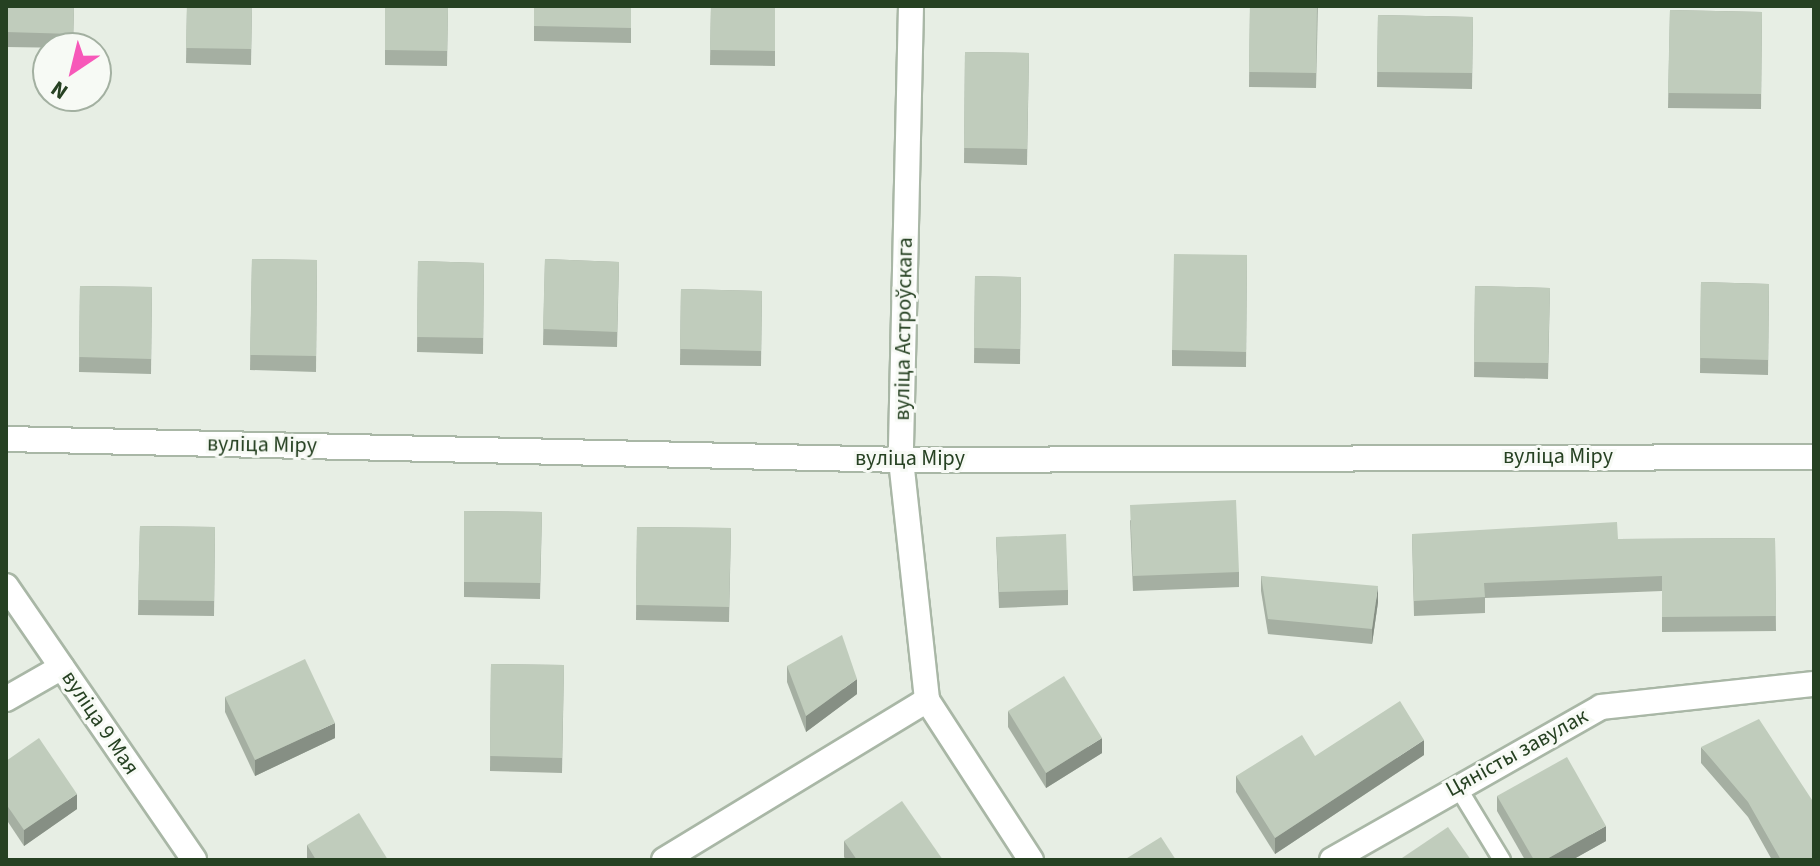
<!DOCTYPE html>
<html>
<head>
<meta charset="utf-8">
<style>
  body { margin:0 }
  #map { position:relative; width:1820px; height:866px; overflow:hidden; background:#e7eee4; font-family:"Source Sans 3",sans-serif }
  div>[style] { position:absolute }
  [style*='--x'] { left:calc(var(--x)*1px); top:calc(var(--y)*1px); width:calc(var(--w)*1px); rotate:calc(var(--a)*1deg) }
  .roads { filter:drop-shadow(2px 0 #a9b7a6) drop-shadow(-2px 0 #a9b7a6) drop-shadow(0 2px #a9b7a6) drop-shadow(0 -2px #a9b7a6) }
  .lane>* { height:16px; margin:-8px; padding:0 8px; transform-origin:8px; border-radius:8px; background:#fff }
  .street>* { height:24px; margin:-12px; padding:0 12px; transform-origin:12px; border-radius:12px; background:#fff }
  .wall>* { inset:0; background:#a5afa2 }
  .shaded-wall>* { inset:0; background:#868f84 }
  .building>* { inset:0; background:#c0ccbc }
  span { translate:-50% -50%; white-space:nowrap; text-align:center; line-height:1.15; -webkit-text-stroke:6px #f7faf5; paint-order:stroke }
  .street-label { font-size:22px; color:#264122 }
  .frame { position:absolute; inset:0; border:8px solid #264122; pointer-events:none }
  .north { position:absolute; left:32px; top:32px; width:80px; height:80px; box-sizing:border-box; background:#f7faf5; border:2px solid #a3b0a1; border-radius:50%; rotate:215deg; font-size:22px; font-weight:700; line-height:32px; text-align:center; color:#264122 }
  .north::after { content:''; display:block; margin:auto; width:28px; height:36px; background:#f758b9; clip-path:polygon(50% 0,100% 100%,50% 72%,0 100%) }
</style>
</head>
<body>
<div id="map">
  <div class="roads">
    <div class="lane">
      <i style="--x:1457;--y:786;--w:87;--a:58.7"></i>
    </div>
    <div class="street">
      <i style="--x:911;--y:6;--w:454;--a:91.3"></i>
      <i style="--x:901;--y:460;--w:241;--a:83.8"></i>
      <i style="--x:927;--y:700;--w:191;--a:57"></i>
      <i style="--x:6;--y:439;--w:895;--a:1.34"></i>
      <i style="--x:901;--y:460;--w:913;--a:-0.19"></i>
      <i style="--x:6;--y:586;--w:332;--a:55.5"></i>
      <i style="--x:6;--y:699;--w:64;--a:-29.7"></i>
      <i style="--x:664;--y:860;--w:308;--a:-31.3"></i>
      <i style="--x:1332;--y:860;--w:309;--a:-29.6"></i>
      <i style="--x:1601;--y:707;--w:214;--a:-6.2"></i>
    </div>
  </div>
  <div class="wall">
    <i style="clip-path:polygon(6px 6px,74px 6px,73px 48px,6px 47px)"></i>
    <i style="clip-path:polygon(187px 6px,252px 6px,251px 65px,186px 63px)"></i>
    <i style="clip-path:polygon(385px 6px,448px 6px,447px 66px,385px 65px)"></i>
    <i style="clip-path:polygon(534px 6px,631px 6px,631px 43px,534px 41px)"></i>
    <i style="clip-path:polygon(711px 6px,775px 6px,775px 66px,710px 65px)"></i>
    <i style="clip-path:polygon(1250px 6px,1318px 6px,1316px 88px,1249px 87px)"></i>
    <i style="clip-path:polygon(1670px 10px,1762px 12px,1761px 109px,1668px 108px)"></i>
    <i style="clip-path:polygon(1378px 15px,1473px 17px,1472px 89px,1377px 87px)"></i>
    <i style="clip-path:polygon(965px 52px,1029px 53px,1027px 165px,964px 163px)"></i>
    <i style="clip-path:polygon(1247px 255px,1246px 367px,1172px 366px,1172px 350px)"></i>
    <i style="clip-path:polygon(252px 259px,317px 260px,316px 372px,250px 370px)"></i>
    <i style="clip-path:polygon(545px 259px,619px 262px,617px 347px,543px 345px)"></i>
    <i style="clip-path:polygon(418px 261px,484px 263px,483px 354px,417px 352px)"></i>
    <i style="clip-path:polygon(975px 276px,1021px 277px,1020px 364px,974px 363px)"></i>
    <i style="clip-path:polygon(1701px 282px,1769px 284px,1768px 375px,1700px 373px)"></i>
    <i style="clip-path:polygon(80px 286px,152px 287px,151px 374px,79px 372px)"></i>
    <i style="clip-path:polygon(1475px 286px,1550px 288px,1548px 379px,1474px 377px)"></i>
    <i style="clip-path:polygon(681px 289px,762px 291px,761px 366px,680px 365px)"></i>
    <i style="clip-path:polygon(464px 511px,542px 512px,540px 599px,464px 597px)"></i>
    <i style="clip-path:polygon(1130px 520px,1239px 572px,1239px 587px,1133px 591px)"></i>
    <i style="clip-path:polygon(140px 526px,215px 527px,214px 616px,138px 615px)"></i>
    <i style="clip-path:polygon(637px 527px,731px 528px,729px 622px,636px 620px)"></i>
    <i style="clip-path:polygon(1412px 534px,1618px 539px,1775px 538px,1776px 631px,1662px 632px,1662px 591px,1485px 598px,1485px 613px,1414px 616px)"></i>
    <i style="clip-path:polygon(996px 537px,1068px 590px,1068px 605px,999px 608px)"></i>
    <i style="clip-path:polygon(1261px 576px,1378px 602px,1372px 644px,1268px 634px,1261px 591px)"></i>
    <i style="clip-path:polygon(491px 664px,564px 665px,562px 773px,490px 771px)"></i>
    <i style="clip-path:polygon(787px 666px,857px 694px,806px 732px,787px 682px)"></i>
    <i style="clip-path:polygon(225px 697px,335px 738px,255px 776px,225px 712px)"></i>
    <i style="clip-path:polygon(1008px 711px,1102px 753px,1046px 788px,1008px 727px)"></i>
    <i style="clip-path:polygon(1701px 747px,1814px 860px,1772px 860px,1748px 817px,1701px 763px)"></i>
    <i style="clip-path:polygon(1424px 755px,1275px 854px,1236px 792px,1236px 776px)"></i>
    <i style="clip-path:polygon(6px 761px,77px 809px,24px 846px,6px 819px)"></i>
    <i style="clip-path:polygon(1497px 796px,1606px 841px,1572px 860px,1525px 860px,1497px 811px)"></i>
    <i style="clip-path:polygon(844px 841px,943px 860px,846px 860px,844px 857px)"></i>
    <i style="clip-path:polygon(307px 845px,388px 860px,307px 860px)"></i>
  </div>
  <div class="shaded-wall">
    <i style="clip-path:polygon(1378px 586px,1378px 602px,1372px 644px,1372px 629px)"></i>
    <i style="clip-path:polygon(857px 679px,857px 694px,806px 732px,806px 716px)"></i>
    <i style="clip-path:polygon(335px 723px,335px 738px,255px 776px,255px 760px)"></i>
    <i style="clip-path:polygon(1102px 738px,1102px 753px,1046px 788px,1046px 773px)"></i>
    <i style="clip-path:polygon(1424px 740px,1424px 755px,1275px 854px,1275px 838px)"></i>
    <i style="clip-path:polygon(77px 794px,77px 809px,24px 846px,24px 830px)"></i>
    <i style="clip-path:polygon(1606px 826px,1606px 841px,1572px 860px,1545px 860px)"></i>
  </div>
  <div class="building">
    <i style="clip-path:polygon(6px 6px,74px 6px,73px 34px,6px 32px)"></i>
    <i style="clip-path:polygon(187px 6px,252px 6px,251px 49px,186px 48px)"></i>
    <i style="clip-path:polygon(385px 6px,448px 6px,447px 51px,385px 50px)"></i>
    <i style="clip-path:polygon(534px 6px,631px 6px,631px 28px,534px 26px)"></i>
    <i style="clip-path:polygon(711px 6px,775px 6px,775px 51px,710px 50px)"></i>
    <i style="clip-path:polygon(1250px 6px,1317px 6px,1316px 73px,1249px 72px)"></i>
    <i style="clip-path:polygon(1670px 10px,1762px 12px,1761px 94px,1668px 93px)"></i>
    <i style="clip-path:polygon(1378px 15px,1473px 17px,1472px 73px,1377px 72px)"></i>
    <i style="clip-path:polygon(965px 52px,1029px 53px,1027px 149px,964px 148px)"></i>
    <i style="clip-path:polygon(1174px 254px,1247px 255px,1246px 352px,1172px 350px)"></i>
    <i style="clip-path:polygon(252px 259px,317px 260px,316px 356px,250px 355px)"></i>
    <i style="clip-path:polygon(545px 259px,619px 262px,617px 332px,543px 329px)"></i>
    <i style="clip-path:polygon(418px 261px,484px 263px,483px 338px,417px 337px)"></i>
    <i style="clip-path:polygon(975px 276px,1021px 277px,1020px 349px,974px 348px)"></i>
    <i style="clip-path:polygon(1701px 282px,1769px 284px,1768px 360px,1700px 358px)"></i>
    <i style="clip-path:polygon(80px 286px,152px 287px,151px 359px,79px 357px)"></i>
    <i style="clip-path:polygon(1475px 286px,1550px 288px,1548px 363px,1474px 362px)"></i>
    <i style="clip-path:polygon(681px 289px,762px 291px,761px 351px,680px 349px)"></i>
    <i style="clip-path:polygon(1236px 500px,1239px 572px,1133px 576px,1130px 505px)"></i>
    <i style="clip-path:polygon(464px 511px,542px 512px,540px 583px,464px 582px)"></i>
    <i style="clip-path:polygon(1617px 522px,1618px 539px,1775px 538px,1776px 616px,1662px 617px,1662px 576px,1484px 583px,1485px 597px,1414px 601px,1412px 534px)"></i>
    <i style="clip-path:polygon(140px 526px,215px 527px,214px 601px,138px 600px)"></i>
    <i style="clip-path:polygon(637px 527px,731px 528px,729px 607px,636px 605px)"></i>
    <i style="clip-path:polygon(1066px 534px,1068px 590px,999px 592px,996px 537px)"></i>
    <i style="clip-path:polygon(1261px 576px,1378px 586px,1372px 629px,1268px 619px)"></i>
    <i style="clip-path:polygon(842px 635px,857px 679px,806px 716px,787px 666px)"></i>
    <i style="clip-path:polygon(305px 659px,335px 723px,255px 760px,225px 697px)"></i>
    <i style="clip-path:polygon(491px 664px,564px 665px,562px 758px,490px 756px)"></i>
    <i style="clip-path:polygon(1064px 676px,1102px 738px,1046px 773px,1008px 711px)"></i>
    <i style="clip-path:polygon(1400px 701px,1424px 740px,1275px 838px,1236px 776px,1302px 735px,1315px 756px)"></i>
    <i style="clip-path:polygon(1759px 719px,1814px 803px,1814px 860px,1781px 860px,1748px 802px,1701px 747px)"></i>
    <i style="clip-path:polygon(39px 738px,77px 794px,24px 830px,6px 804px,6px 761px)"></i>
    <i style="clip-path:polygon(1567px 757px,1606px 826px,1545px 860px,1534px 860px,1497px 796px)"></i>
    <i style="clip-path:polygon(902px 801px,943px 860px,857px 860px,844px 841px)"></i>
    <i style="clip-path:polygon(359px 813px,388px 860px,316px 860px,307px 845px)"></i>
    <i style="clip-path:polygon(1448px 827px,1471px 860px,1399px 860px)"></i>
    <i style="clip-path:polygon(1161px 837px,1176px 860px,1124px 860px)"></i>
  </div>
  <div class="street-label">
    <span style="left:904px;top:329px;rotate:-89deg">вуліца Астроўскага</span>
    <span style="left:262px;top:445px;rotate:1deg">вуліца Міру</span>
    <span style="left:1558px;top:457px">вуліца Міру</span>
    <span style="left:910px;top:459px">вуліца Міру</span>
    <span style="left:100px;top:723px;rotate:56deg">вуліца 9 Мая</span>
    <span style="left:1517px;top:753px;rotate:-29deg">Цяністы завулак</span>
  </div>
  <div class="frame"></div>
  <div class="north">N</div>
</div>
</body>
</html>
